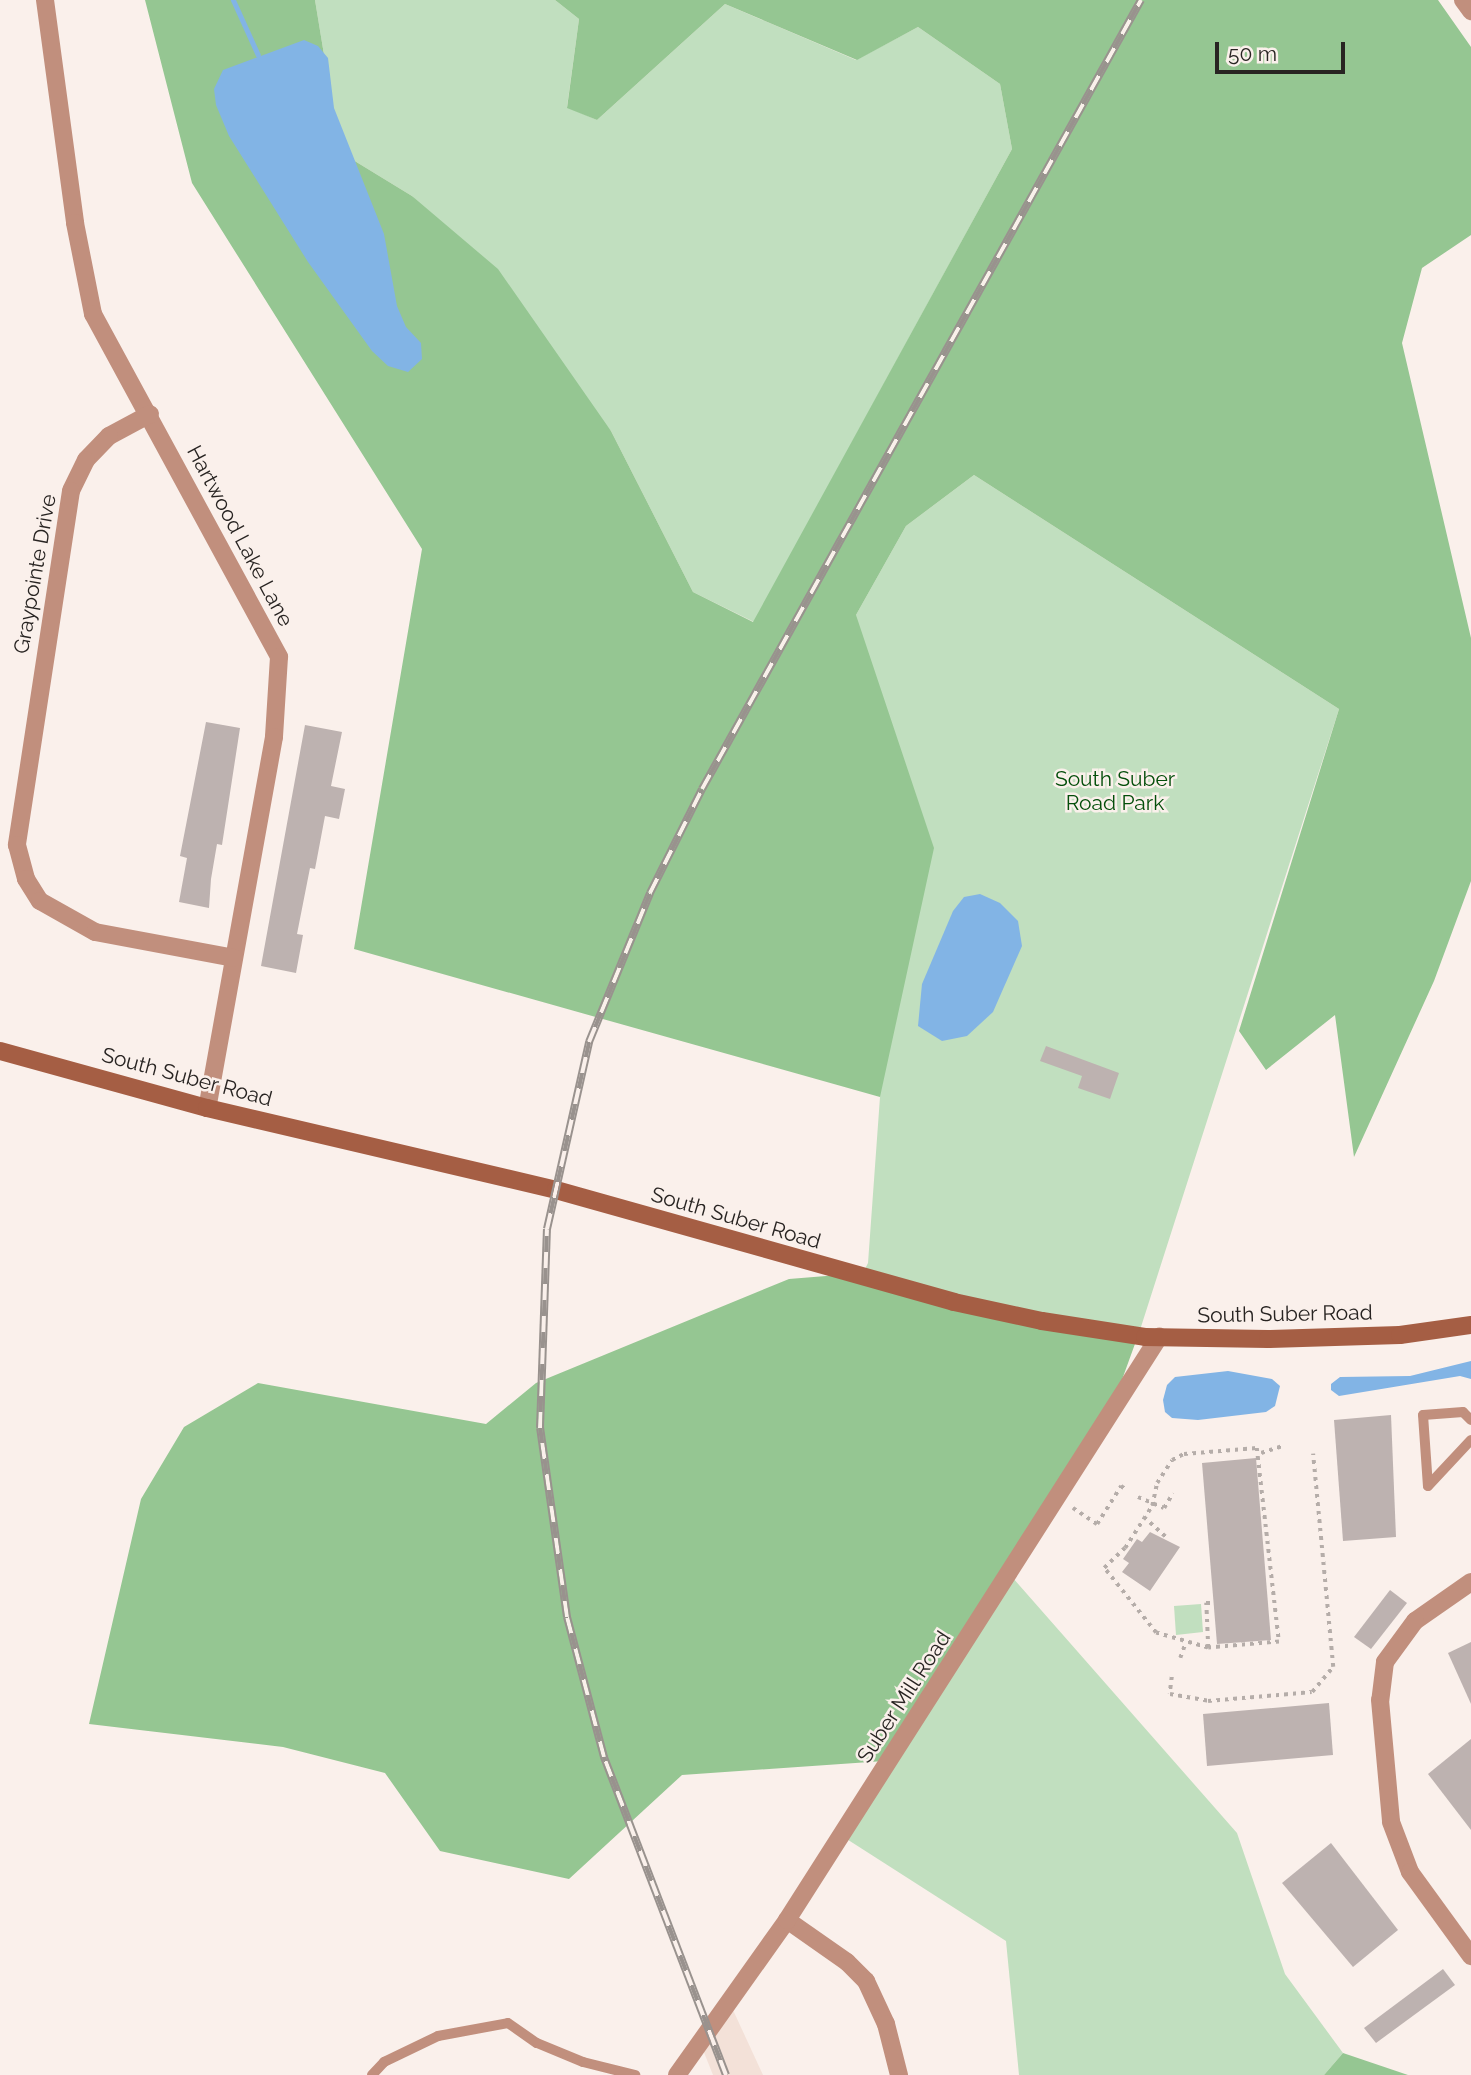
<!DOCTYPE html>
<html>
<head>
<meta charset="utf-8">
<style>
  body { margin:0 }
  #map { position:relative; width:1471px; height:2075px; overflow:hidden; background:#faf0eb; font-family:Raleway,sans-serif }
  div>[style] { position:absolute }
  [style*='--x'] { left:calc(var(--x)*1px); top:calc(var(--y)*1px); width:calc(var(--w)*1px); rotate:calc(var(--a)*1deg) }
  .built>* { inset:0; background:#f3e1d8 }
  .green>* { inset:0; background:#c1dfbf }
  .forest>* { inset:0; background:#95c692 }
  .water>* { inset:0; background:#82b4e5 }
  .stream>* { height:5px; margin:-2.5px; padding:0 2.5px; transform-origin:2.5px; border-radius:2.5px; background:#82b4e5 }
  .building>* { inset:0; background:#bdb2b0 }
  .path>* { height:3.5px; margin-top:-1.75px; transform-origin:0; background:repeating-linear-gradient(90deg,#b5ada9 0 3.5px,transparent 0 8.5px) }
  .lane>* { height:10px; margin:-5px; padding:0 5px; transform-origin:5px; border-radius:5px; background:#c18f7d }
  .street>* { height:18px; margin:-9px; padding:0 9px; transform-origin:9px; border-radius:9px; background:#c18f7d }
  .secondary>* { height:18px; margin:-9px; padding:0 9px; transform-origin:9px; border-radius:9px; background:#a55e44 }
  .rail>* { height:8px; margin-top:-4px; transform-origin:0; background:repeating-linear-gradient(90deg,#faf0eb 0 16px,#99928e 0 32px); box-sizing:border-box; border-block:2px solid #99928e }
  span { translate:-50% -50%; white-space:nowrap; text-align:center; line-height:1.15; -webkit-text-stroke:5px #faf0eb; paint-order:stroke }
  .street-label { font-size:21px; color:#282422 }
  .park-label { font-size:21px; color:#034e0a }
  .scale { position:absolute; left:1215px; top:42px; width:130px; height:32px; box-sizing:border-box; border:4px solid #282422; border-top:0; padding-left:9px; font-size:21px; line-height:24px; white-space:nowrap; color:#282422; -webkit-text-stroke:5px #faf0eb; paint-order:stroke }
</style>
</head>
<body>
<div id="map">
  <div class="built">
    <i style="clip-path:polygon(733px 2010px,763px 2075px,713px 2075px,703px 2050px)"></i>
  </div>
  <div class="green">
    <i style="clip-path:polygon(315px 0,555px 0,579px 19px,567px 107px,597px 120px,725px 4px,856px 60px,918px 27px,1000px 84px,1012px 149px,754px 622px,693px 592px,611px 431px,412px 196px,340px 152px)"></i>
    <i style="clip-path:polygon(974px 475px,1339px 709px,1140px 1330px,1039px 1317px,863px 1273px,868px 1263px,880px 1097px,856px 615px,906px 526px)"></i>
    <i style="clip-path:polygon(1005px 1569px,1237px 1833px,1285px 1974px,1343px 2053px,1324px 2075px,1019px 2075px,1006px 1941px,842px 1836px)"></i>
    <i style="clip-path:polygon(1201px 1604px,1203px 1632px,1176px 1635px,1174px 1606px)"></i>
  </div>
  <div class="forest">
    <i style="clip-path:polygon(145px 0,315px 0,340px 152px,412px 196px,498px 269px,611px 431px,693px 592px,753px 622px,1012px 149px,1000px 84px,918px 27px,857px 60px,725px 4px,597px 120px,567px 108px,579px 19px,555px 0,1438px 0,1471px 47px,1471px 235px,1422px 268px,1402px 343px,1471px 638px,1471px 881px,1434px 981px,1354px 1157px,1335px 1015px,1266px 1070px,1239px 1031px,1339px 709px,974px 475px,906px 526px,856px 615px,934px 848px,880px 1097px,354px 949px,422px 549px,192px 183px)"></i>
    <i style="clip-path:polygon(863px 1273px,1039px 1317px,1140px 1330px,1119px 1388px,884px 1761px,682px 1775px,569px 1879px,440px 1851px,385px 1773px,283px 1747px,89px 1724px,141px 1499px,184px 1427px,258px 1383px,486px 1424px,536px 1383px,789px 1279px)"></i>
    <i style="clip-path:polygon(1343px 2053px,1408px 2075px,1324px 2075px)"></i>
  </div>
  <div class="water">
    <i style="clip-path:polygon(304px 40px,318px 46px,328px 58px,334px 108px,384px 234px,397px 306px,406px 327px,421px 343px,422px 359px,408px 372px,388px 366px,372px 351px,308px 262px,229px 136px,216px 105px,214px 89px,223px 70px)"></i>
    <i style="clip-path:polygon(980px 894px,1000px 903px,1018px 921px,1022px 946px,993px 1012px,967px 1036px,942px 1041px,918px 1026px,922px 984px,953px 911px,964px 897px)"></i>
    <i style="clip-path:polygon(1471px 1361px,1471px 1379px,1460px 1376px,1339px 1396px,1331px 1390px,1331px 1384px,1340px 1377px,1410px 1376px)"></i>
    <i style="clip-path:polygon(1228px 1371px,1272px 1379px,1280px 1386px,1275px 1406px,1266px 1412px,1198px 1420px,1172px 1418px,1165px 1412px,1163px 1400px,1167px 1385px,1175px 1377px)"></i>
  </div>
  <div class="stream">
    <i style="--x:233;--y:0;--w:60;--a:65.6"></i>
  </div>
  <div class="building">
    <i style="clip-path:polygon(206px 722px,240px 728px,222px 845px,217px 844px,211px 879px,209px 908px,179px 902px,187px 858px,180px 856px)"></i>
    <i style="clip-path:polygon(305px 725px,342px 732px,331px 786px,345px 789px,339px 819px,325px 816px,315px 869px,310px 868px,297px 934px,303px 935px,296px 973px,261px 966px)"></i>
    <i style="clip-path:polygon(1046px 1046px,1119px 1073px,1110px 1099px,1078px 1088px,1082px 1076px,1040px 1061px)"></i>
    <i style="clip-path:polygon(1391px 1415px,1396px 1537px,1343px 1541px,1334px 1420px)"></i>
    <i style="clip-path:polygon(1256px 1458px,1271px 1640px,1217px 1644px,1202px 1463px)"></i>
    <i style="clip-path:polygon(1150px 1532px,1180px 1547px,1150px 1591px,1122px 1572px,1129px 1563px,1123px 1559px,1137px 1539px,1142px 1542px)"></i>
    <i style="clip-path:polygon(1390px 1590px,1407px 1603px,1371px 1649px,1354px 1637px)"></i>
    <i style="clip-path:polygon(1471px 1642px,1471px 1704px,1448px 1653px)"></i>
    <i style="clip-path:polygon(1329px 1703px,1333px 1755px,1207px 1766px,1203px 1714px)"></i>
    <i style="clip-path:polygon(1471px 1739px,1471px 1830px,1428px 1774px)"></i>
    <i style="clip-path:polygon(1331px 1843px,1398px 1930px,1353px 1967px,1282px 1883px)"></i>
    <i style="clip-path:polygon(1443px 1969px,1455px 1985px,1376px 2043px,1364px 2028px)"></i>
  </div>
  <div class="path">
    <i style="--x:1257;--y:1448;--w:195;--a:83.5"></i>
    <i style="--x:1279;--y:1642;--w:71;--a:175.2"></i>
    <i style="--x:1208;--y:1648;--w:54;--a:-163.9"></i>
    <i style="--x:1156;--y:1633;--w:83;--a:-128.7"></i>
    <i style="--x:1104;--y:1568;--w:29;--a:-44"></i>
    <i style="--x:1125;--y:1548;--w:50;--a:-57.3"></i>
    <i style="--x:1152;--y:1506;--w:24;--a:-78"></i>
    <i style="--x:1157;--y:1483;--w:27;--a:-57"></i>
    <i style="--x:1172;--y:1460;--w:13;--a:-27"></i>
    <i style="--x:1184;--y:1454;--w:73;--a:-4.7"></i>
    <i style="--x:1261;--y:1453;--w:25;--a:-18"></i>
    <i style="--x:1138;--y:1497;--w:28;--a:23"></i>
    <i style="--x:1164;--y:1508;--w:17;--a:-59"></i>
    <i style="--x:1073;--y:1508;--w:29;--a:34"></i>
    <i style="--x:1097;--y:1524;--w:45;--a:-57.7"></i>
    <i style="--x:1121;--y:1486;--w:4;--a:34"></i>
    <i style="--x:1144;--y:1517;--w:31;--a:42"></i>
    <i style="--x:1208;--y:1648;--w:45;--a:-92.5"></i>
    <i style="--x:1206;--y:1603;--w:8;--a:0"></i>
    <i style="--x:1180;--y:1658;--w:15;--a:-70"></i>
    <i style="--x:1172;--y:1677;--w:17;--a:97"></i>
    <i style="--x:1170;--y:1694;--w:39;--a:10"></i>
    <i style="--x:1208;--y:1701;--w:104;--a:-4.9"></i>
    <i style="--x:1312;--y:1692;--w:33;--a:-50"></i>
    <i style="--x:1333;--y:1667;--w:214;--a:-95.4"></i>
  </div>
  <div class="lane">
    <i style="--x:1471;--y:1420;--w:11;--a:-135"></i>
    <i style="--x:1463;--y:1412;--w:40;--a:175.7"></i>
    <i style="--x:1423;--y:1415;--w:71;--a:86"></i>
    <i style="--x:1428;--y:1486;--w:63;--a:-46.9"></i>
    <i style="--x:372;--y:2075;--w:18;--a:-47"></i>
    <i style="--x:384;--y:2062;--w:60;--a:-25.7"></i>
    <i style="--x:438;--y:2036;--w:71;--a:-10.5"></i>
    <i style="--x:508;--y:2023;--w:35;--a:35"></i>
    <i style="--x:537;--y:2043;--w:50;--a:22.4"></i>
    <i style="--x:583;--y:2062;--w:54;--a:14"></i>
  </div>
  <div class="street">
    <i style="--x:45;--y:0;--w:225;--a:82.3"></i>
    <i style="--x:75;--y:223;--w:93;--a:78.8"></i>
    <i style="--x:93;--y:314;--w:390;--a:61.5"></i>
    <i style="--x:279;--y:657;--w:80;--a:93.6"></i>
    <i style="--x:274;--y:737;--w:377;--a:100.2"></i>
    <i style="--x:1463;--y:0;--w:14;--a:54"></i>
    <i style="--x:150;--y:414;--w:47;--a:151.8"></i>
    <i style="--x:109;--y:436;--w:33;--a:134"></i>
    <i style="--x:86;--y:460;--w:34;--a:116"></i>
    <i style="--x:71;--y:491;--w:358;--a:98.7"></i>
    <i style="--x:17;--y:845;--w:35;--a:75"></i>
    <i style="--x:26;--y:879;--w:26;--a:58"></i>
    <i style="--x:40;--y:901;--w:63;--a:29.4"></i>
    <i style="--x:95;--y:932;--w:141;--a:10.6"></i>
    <i style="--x:1471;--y:1582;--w:68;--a:145.1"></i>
    <i style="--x:1415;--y:1621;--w:51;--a:126.2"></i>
    <i style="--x:1385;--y:1662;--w:38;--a:97"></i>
    <i style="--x:1380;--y:1700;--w:122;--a:84.8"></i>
    <i style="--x:1391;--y:1822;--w:53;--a:69.2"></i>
    <i style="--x:1410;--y:1872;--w:104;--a:54"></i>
    <i style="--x:787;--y:1920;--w:73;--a:35"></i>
    <i style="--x:847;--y:1962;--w:27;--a:45"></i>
    <i style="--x:866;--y:1981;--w:47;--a:65.1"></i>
    <i style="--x:886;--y:2024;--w:53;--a:75.7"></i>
    <i style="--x:677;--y:2075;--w:190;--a:-54.6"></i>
    <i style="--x:787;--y:1920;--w:692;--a:-57.46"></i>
  </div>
  <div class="secondary">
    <i style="--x:0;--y:1051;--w:215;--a:15.4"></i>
    <i style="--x:207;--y:1108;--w:359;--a:13.2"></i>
    <i style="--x:556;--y:1190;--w:413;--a:15.7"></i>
    <i style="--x:954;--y:1302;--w:90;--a:12.2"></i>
    <i style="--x:1042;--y:1321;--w:104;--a:8.8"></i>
    <i style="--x:1145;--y:1337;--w:123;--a:0.9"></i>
    <i style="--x:1268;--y:1339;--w:132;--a:-1.7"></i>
    <i style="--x:1400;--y:1335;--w:72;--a:-8"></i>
  </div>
  <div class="rail">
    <i style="--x:726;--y:2075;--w:341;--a:-111"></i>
    <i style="--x:604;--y:1757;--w:145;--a:-104.8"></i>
    <i style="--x:567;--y:1617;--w:191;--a:-98.1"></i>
    <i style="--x:540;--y:1428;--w:199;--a:-88"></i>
    <i style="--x:547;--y:1229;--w:192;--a:-77.3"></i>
    <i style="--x:589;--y:1042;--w:161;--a:-67.7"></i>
    <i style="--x:650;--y:893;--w:116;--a:-63.4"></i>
    <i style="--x:702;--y:789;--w:903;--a:-60.91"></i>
  </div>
  <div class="street-label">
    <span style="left:240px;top:536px;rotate:62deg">Hartwood Lake Lane</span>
    <span style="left:35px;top:574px;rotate:-80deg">Graypointe Drive</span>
    <span style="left:187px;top:1077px;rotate:15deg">South Suber Road</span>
    <span style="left:736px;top:1218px;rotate:16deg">South Suber Road</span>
    <span style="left:1285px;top:1314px;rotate:-1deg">South Suber Road</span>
    <span style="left:904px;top:1697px;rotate:-57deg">Suber Mill Road</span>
  </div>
  <div class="park-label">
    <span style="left:1115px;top:791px">South Suber<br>Road Park</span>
  </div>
  <div class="scale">50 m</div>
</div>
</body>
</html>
